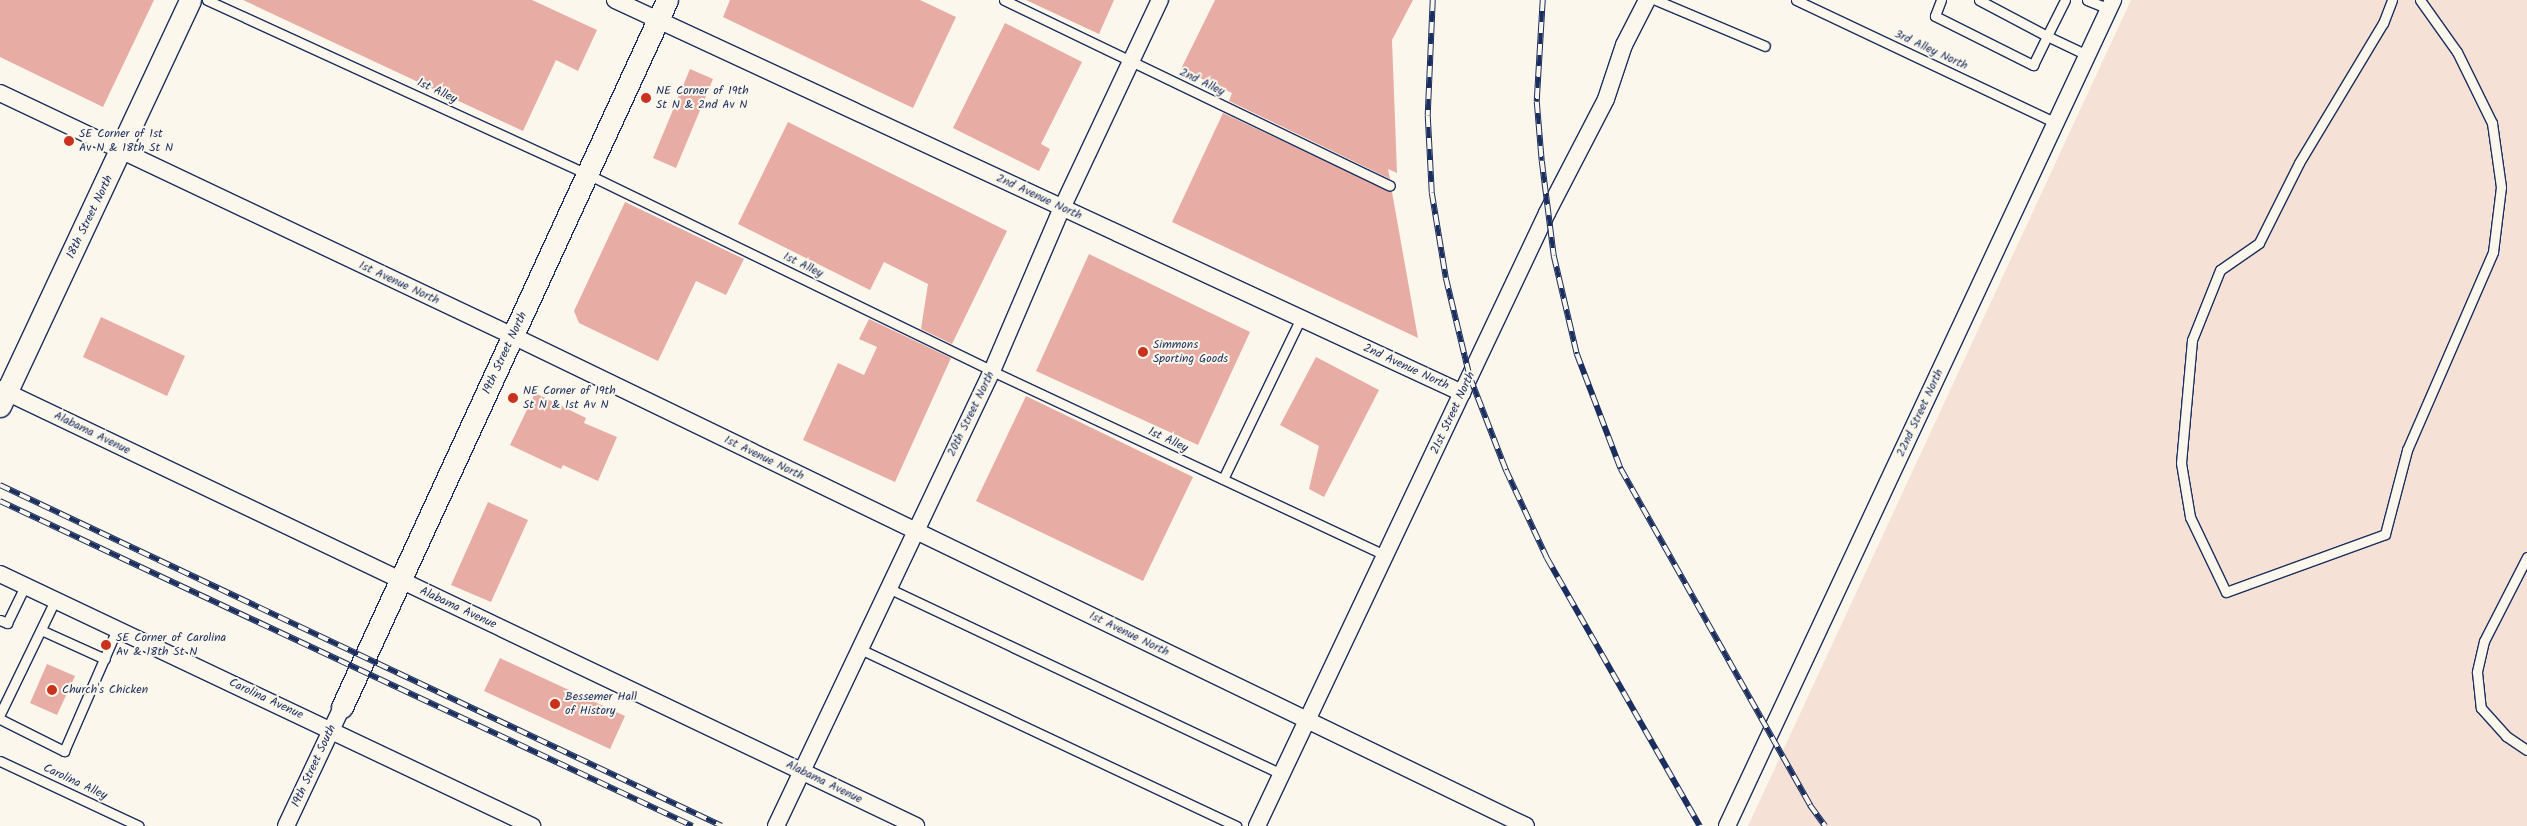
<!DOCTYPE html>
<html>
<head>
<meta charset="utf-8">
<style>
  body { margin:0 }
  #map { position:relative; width:2527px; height:826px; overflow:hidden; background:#fbf7ec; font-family:Kalam,sans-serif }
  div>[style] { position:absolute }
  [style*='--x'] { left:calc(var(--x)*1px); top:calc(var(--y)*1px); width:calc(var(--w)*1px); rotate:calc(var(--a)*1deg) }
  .built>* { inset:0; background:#f5e1d6 }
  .building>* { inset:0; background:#e7ada4 }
  .roads { filter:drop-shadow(1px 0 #1b2f5e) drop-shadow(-1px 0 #1b2f5e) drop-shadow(0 1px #1b2f5e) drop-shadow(0 -1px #1b2f5e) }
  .service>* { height:9px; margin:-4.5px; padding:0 4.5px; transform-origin:4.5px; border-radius:4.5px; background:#fbf7ec }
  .minor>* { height:16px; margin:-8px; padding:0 8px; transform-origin:8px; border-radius:8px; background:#fbf7ec }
  .tertiary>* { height:21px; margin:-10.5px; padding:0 10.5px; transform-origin:10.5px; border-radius:10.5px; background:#fbf7ec }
  .rail>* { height:5.5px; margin-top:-2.75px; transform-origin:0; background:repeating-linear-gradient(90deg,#fbf7ec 0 11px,#1b2f5e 0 22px); box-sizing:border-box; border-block:1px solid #1b2f5e }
  .dots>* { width:14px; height:14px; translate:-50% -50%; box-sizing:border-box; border:2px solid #fbf7ec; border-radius:50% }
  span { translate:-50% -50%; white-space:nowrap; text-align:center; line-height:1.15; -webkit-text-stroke:4px #fbf7ec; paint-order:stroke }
  .street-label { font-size:12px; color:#1b2f5e }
  .poi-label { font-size:12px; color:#1b2f5e }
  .left { translate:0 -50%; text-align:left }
</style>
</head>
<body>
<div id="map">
  <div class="built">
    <i style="clip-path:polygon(2131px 0,2527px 0,2527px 826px,1748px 826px)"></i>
  </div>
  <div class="building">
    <i style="clip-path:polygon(0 0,154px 0,103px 107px,0 57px)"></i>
    <i style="clip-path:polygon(243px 0,532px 0,597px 30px,578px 71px,556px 60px,523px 131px)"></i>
    <i style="clip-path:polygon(730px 0,920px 0,956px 17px,913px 108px,723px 17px)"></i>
    <i style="clip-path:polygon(1026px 0,1114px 0,1099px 34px)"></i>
    <i style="clip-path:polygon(1215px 0,1413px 0,1392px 40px,1397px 173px,1388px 169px,1390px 179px,1229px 101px,1232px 93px,1181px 69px)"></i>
    <i style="clip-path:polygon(1005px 23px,1082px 62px,1041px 144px,1050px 149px,1039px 171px,953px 128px)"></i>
    <i style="clip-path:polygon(690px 69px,713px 79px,676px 168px,653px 158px)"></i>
    <i style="clip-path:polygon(1223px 113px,1392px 192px,1418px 338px,1172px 222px)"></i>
    <i style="clip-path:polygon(788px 122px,1007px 231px,952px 344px,921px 329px,928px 284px,884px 262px,870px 290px,738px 224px)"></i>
    <i style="clip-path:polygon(625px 202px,744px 259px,726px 295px,696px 281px,658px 361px,579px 323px,574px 311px)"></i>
    <i style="clip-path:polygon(1089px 254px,1250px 332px,1198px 445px,1036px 371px)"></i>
    <i style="clip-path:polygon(101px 317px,185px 356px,167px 396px,83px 357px)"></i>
    <i style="clip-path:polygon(869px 319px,951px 358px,895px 482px,803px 440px,838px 363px,864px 375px,877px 347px,859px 339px)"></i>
    <i style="clip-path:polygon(1316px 357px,1379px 390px,1324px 497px,1309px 489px,1319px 446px,1280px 425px)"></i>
    <i style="clip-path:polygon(535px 393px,586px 418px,584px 423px,617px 437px,598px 481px,563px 465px,561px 469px,510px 445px)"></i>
    <i style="clip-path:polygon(1026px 396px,1193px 477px,1143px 581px,976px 501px)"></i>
    <i style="clip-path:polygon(488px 502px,528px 520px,491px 602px,451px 585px)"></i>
    <i style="clip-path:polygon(500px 658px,625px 716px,610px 749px,484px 691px)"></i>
    <i style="clip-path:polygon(47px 664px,75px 676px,57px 715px,30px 703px)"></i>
  </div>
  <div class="roads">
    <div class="service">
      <i style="--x:207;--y:0;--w:418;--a:24.6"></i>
      <i style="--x:587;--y:174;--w:450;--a:25.9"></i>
      <i style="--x:992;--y:371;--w:436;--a:25.1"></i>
      <i style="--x:1004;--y:0;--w:428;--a:25.7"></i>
      <i style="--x:1656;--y:0;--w:118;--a:22.9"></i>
      <i style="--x:1796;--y:0;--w:288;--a:25.3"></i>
      <i style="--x:1941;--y:0;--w:17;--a:111"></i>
      <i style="--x:1935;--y:16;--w:110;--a:26.6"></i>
      <i style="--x:2033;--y:65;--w:32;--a:-64"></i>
      <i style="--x:2047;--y:36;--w:77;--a:-152.1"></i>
      <i style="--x:2065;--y:0;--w:40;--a:116.6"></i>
      <i style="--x:2047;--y:36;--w:44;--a:25.4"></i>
      <i style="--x:2087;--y:0;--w:24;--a:22"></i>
      <i style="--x:2392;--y:0;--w:25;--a:111"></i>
      <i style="--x:2383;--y:23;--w:163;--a:121"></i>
      <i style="--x:2299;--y:163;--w:89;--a:116.6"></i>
      <i style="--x:2259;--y:243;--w:47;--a:145.3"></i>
      <i style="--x:2220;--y:270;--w:75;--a:111.8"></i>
      <i style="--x:2192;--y:340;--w:123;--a:95.1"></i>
      <i style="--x:2181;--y:463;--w:55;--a:80.5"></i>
      <i style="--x:2190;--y:517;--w:83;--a:64.4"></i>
      <i style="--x:2226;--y:592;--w:169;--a:-20"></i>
      <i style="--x:2385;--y:534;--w:87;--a:-75.3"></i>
      <i style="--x:2407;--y:450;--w:216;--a:-66.5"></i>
      <i style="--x:2493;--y:252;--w:65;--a:-83"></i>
      <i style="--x:2501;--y:187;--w:65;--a:-98"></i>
      <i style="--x:2492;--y:123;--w:79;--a:-116.2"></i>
      <i style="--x:2457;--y:52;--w:64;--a:-125.4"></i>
      <i style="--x:1223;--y:479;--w:179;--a:-64.2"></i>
      <i style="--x:2527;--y:557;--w:94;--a:117.1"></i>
      <i style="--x:2484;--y:641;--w:32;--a:103"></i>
      <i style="--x:2477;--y:672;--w:36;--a:84"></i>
      <i style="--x:2481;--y:708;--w:38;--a:48"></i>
      <i style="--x:2506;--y:736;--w:25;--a:34"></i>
      <i style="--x:888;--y:588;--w:436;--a:25.3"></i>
      <i style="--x:0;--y:620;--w:8;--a:23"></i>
      <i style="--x:7;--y:623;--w:41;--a:-64.1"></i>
      <i style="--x:41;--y:630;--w:70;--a:24.4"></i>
      <i style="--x:860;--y:649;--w:416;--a:25.2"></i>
      <i style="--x:0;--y:714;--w:127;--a:-64.2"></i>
      <i style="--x:0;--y:719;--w:72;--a:26.6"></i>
      <i style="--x:64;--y:751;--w:133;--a:-66.5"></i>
      <i style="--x:0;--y:761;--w:153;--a:25.1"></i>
    </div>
    <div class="minor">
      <i style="--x:615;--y:0;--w:934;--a:24.89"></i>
      <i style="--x:0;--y:93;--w:568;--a:25.35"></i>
      <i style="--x:513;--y:336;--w:1125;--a:25.81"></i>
      <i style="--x:0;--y:389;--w:1015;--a:25.5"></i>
      <i style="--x:0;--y:574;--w:589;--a:25.35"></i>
      <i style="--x:286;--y:826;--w:132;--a:-64.8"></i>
      <i style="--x:776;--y:826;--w:504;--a:-64.61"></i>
      <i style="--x:992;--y:371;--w:177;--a:-66.8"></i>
      <i style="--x:1062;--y:208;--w:230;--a:-64.8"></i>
      <i style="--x:1257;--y:826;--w:678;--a:-64.68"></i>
      <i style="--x:1547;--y:213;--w:128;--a:-62.6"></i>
      <i style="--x:1606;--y:99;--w:57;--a:-71.6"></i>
      <i style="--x:1624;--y:45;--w:51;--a:-62.9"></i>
      <i style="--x:1727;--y:826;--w:912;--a:-64.95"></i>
    </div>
    <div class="tertiary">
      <i style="--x:0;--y:406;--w:448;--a:-64.9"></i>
      <i style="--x:342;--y:707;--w:778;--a:-65.31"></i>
    </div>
  </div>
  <div class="rail">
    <i style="--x:1433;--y:0;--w:116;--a:92.5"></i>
    <i style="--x:1428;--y:116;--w:77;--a:87"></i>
    <i style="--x:1432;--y:193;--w:86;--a:80.6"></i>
    <i style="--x:1446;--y:278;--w:102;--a:76.4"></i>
    <i style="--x:1470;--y:377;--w:100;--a:68.8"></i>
    <i style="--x:1506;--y:470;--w:97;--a:65"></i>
    <i style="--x:1547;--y:558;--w:309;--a:60.3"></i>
    <i style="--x:1543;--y:0;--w:102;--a:93.4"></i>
    <i style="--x:1537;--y:102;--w:59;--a:85.2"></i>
    <i style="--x:1542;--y:161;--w:96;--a:82.8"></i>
    <i style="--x:1554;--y:256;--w:101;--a:76.8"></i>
    <i style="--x:1577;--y:354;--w:123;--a:69.1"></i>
    <i style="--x:1621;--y:469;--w:386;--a:60.6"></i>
    <i style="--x:1810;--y:805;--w:26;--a:54"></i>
    <i style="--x:0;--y:485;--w:798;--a:25.28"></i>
    <i style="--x:0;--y:501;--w:765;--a:25.13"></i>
  </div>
  <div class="dots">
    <i style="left:646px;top:98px;background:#c8321e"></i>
    <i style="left:69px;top:141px;background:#c8321e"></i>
    <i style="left:1143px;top:352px;background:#c8321e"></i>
    <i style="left:513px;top:398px;background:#c8321e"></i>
    <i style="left:106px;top:645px;background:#c8321e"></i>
    <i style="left:52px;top:690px;background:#c8321e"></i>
    <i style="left:555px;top:704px;background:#c8321e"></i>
  </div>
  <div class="street-label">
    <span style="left:1931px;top:50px;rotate:25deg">3rd Alley North</span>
    <span style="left:1202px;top:82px;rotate:26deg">2nd Alley</span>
    <span style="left:437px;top:91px;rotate:25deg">1st Alley</span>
    <span style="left:1039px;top:197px;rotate:25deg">2nd Avenue North</span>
    <span style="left:90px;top:217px;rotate:-64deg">18th Street North</span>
    <span style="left:803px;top:265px;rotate:26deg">1st Alley</span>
    <span style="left:399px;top:283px;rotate:25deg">1st Avenue North</span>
    <span style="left:505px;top:353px;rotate:-65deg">19th Street North</span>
    <span style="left:1406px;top:367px;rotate:25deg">2nd Avenue North</span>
    <span style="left:1453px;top:413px;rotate:-65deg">21st Street North</span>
    <span style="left:1920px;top:413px;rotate:-65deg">22nd Street North</span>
    <span style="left:971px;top:414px;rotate:-64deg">20th Street North</span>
    <span style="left:92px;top:433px;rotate:26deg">Alabama Avenue</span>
    <span style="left:1168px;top:440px;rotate:25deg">1st Alley</span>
    <span style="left:764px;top:458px;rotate:26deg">1st Avenue North</span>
    <span style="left:458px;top:608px;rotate:25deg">Alabama Avenue</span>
    <span style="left:1129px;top:634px;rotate:26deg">1st Avenue North</span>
    <span style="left:266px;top:699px;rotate:25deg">Carolina Avenue</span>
    <span style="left:314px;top:766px;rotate:-65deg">19th Street South</span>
    <span style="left:75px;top:782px;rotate:25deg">Carolina Alley</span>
    <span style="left:824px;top:782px;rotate:26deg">Alabama Avenue</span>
  </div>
  <div class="poi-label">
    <span class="left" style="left:656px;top:98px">NE Corner of 19th<br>St N &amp; 2nd Av N</span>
    <span class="left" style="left:79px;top:141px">SE Corner of 1st<br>Av N &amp; 18th St N</span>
    <span class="left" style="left:1153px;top:352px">Simmons<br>Sporting Goods</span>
    <span class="left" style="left:523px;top:398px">NE Corner of 19th<br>St N &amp; 1st Av N</span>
    <span class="left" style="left:116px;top:645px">SE Corner of Carolina<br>Av &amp; 18th St N</span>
    <span class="left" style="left:62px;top:690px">Church's Chicken</span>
    <span class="left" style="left:565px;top:704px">Bessemer Hall<br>of History</span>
  </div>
</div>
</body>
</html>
